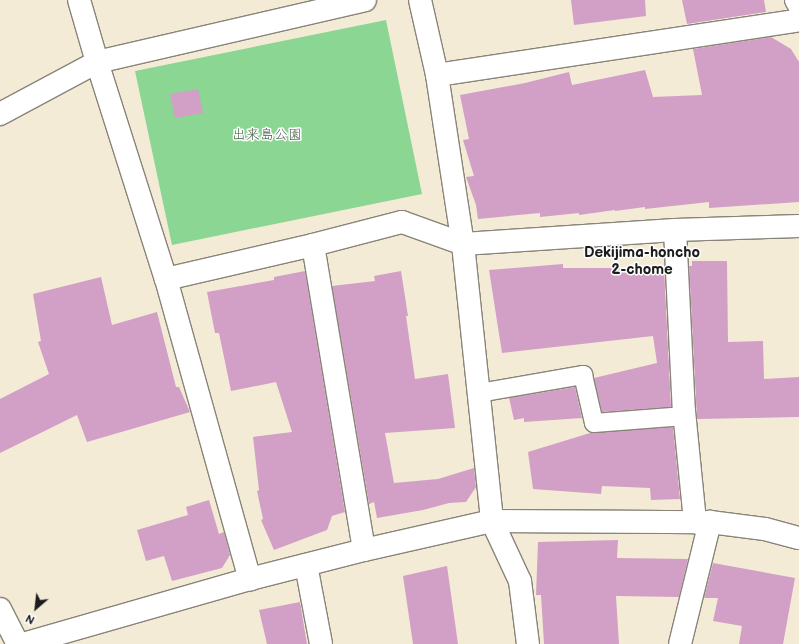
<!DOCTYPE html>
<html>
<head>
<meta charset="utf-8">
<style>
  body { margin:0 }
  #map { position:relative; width:799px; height:644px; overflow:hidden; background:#f4ebd6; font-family:"Balsamiq Sans","Klee One",sans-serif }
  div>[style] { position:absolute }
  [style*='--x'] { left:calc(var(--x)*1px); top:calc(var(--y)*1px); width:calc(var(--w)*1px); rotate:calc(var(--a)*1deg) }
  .green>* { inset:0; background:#8bd693 }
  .building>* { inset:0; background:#d29fc6 }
  .roads { filter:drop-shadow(1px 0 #888479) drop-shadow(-1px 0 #888479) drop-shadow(0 1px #888479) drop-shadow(0 -1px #888479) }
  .service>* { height:18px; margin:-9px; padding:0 9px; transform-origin:9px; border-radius:9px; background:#fff }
  .minor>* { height:22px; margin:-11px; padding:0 11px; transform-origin:11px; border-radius:11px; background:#fff }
  .tertiary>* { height:22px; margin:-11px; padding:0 11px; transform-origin:11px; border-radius:11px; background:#fff }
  span { translate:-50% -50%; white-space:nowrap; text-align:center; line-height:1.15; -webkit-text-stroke:3px #fff; paint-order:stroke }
  .park-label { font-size:14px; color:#435d46 }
  .neighbourhood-label { font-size:15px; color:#1c1c1c; font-weight:700 }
  .north { position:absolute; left:16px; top:588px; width:40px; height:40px; -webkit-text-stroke:3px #fff; paint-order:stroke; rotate:208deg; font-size:11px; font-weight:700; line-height:16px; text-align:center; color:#1c1c1c }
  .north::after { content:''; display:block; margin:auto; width:14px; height:18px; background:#1c1c1c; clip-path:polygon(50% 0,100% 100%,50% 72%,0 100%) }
</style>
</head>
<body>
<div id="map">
  <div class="green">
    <i style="clip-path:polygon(386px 20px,422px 194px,172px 245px,135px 71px)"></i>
  </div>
  <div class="building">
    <i style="clip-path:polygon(571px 0,645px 0,646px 16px,574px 25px)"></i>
    <i style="clip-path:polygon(682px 0,764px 0,766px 12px,687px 24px)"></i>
    <i style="clip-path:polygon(771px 37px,791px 49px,799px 62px,799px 202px,709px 208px,709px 202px,645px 209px,645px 207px,615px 211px,615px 210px,579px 215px,579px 213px,540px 217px,540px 213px,478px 219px,476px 205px,466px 177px,474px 176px,463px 140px,469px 139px,460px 95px,525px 83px,569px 72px,572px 85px,645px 70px,653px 97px,702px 95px,693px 49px)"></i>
    <i style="clip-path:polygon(198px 89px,203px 113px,175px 118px,170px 94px)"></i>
    <i style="clip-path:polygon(692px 261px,727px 261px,728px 342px,763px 341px,764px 379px,799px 377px,799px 417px,697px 419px,689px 266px,692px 266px)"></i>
    <i style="clip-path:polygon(563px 264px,563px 268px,634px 268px,634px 271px,664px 268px,671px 407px,602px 412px,594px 378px,657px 363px,653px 336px,502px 353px,489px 270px)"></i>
    <i style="clip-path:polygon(305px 271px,345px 512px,332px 516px,327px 530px,274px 550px,261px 520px,263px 519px,257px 491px,259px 490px,253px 437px,292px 432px,276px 382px,231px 391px,219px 333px,215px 333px,207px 292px,274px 280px,274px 277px)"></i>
    <i style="clip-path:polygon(401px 271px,408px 316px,406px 316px,415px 379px,448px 374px,455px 428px,385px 433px,394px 483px,438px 479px,474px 468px,476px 487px,466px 502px,449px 503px,423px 510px,377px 518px,374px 502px,369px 504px,332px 286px,375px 281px,374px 276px)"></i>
    <i style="clip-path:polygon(101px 277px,112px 325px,157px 312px,176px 387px,179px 387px,190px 412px,87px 442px,77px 415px,0 453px,0 399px,49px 374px,38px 342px,41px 341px,33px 294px)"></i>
    <i style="clip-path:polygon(575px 387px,582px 418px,524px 422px,524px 418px,514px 420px,509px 398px)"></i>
    <i style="clip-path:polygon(673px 427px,680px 499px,651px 500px,650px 488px,602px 486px,601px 494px,533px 489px,528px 452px,590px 433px)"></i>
    <i style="clip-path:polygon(209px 500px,219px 534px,224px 532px,230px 555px,222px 568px,172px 581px,164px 556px,146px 561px,137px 530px,188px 515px,186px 507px)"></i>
    <i style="clip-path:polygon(618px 540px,617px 558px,688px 559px,679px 597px,616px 596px,619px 644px,544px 644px,541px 595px,536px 595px,538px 542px)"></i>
    <i style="clip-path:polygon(713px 563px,795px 578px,783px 644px,739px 644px,742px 626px,713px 621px,718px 598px,704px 598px)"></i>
    <i style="clip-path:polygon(447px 566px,458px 644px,413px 644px,403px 576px)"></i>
    <i style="clip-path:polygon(300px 602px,307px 644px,267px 644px,259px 610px)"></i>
  </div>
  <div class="roads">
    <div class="service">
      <i style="--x:479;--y:393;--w:106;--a:-9.8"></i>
      <i style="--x:583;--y:375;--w:49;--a:77.1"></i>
      <i style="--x:594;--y:423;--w:91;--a:-4.4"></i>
    </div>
    <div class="minor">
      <i style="--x:437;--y:75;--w:366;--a:-8.6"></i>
      <i style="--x:675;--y:230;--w:181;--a:87.2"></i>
      <i style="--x:684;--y:411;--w:112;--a:84.3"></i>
      <i style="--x:463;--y:244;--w:212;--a:-3.8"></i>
      <i style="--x:675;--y:230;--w:124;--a:-1.8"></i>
      <i style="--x:313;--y:245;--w:309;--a:80.5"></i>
      <i style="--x:0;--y:609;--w:39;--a:63"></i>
      <i style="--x:680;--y:644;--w:126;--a:-76.2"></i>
    </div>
    <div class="tertiary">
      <i style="--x:79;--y:0;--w:65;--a:73.8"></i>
      <i style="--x:97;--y:62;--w:228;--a:72.4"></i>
      <i style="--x:166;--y:279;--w:312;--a:74.4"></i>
      <i style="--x:420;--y:0;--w:77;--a:77.2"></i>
      <i style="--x:437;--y:75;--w:171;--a:81.3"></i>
      <i style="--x:463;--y:244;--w:279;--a:84"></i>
      <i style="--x:492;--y:521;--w:66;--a:65"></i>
      <i style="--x:520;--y:581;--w:64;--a:82.8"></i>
      <i style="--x:796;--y:0;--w:6;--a:59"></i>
      <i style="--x:0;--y:114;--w:110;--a:-28.2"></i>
      <i style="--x:97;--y:62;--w:275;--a:-13"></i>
      <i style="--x:166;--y:279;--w:151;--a:-13"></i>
      <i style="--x:313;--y:245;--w:92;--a:-14.5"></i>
      <i style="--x:402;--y:222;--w:65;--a:19.8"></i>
      <i style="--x:306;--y:565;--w:80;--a:79.2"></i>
      <i style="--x:23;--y:644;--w:236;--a:-16"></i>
      <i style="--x:250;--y:579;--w:118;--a:-14.3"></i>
      <i style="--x:364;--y:550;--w:131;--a:-12.8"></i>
      <i style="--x:492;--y:521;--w:218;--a:0.3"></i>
      <i style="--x:710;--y:522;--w:55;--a:7.3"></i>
      <i style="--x:765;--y:529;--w:35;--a:15"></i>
    </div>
  </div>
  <div class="park-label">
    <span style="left:267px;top:135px">出来島公園</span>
  </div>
  <div class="neighbourhood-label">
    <span style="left:642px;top:261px">Dekijima-honcho<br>2-chome</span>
  </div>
  <div class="north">N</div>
</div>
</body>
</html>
